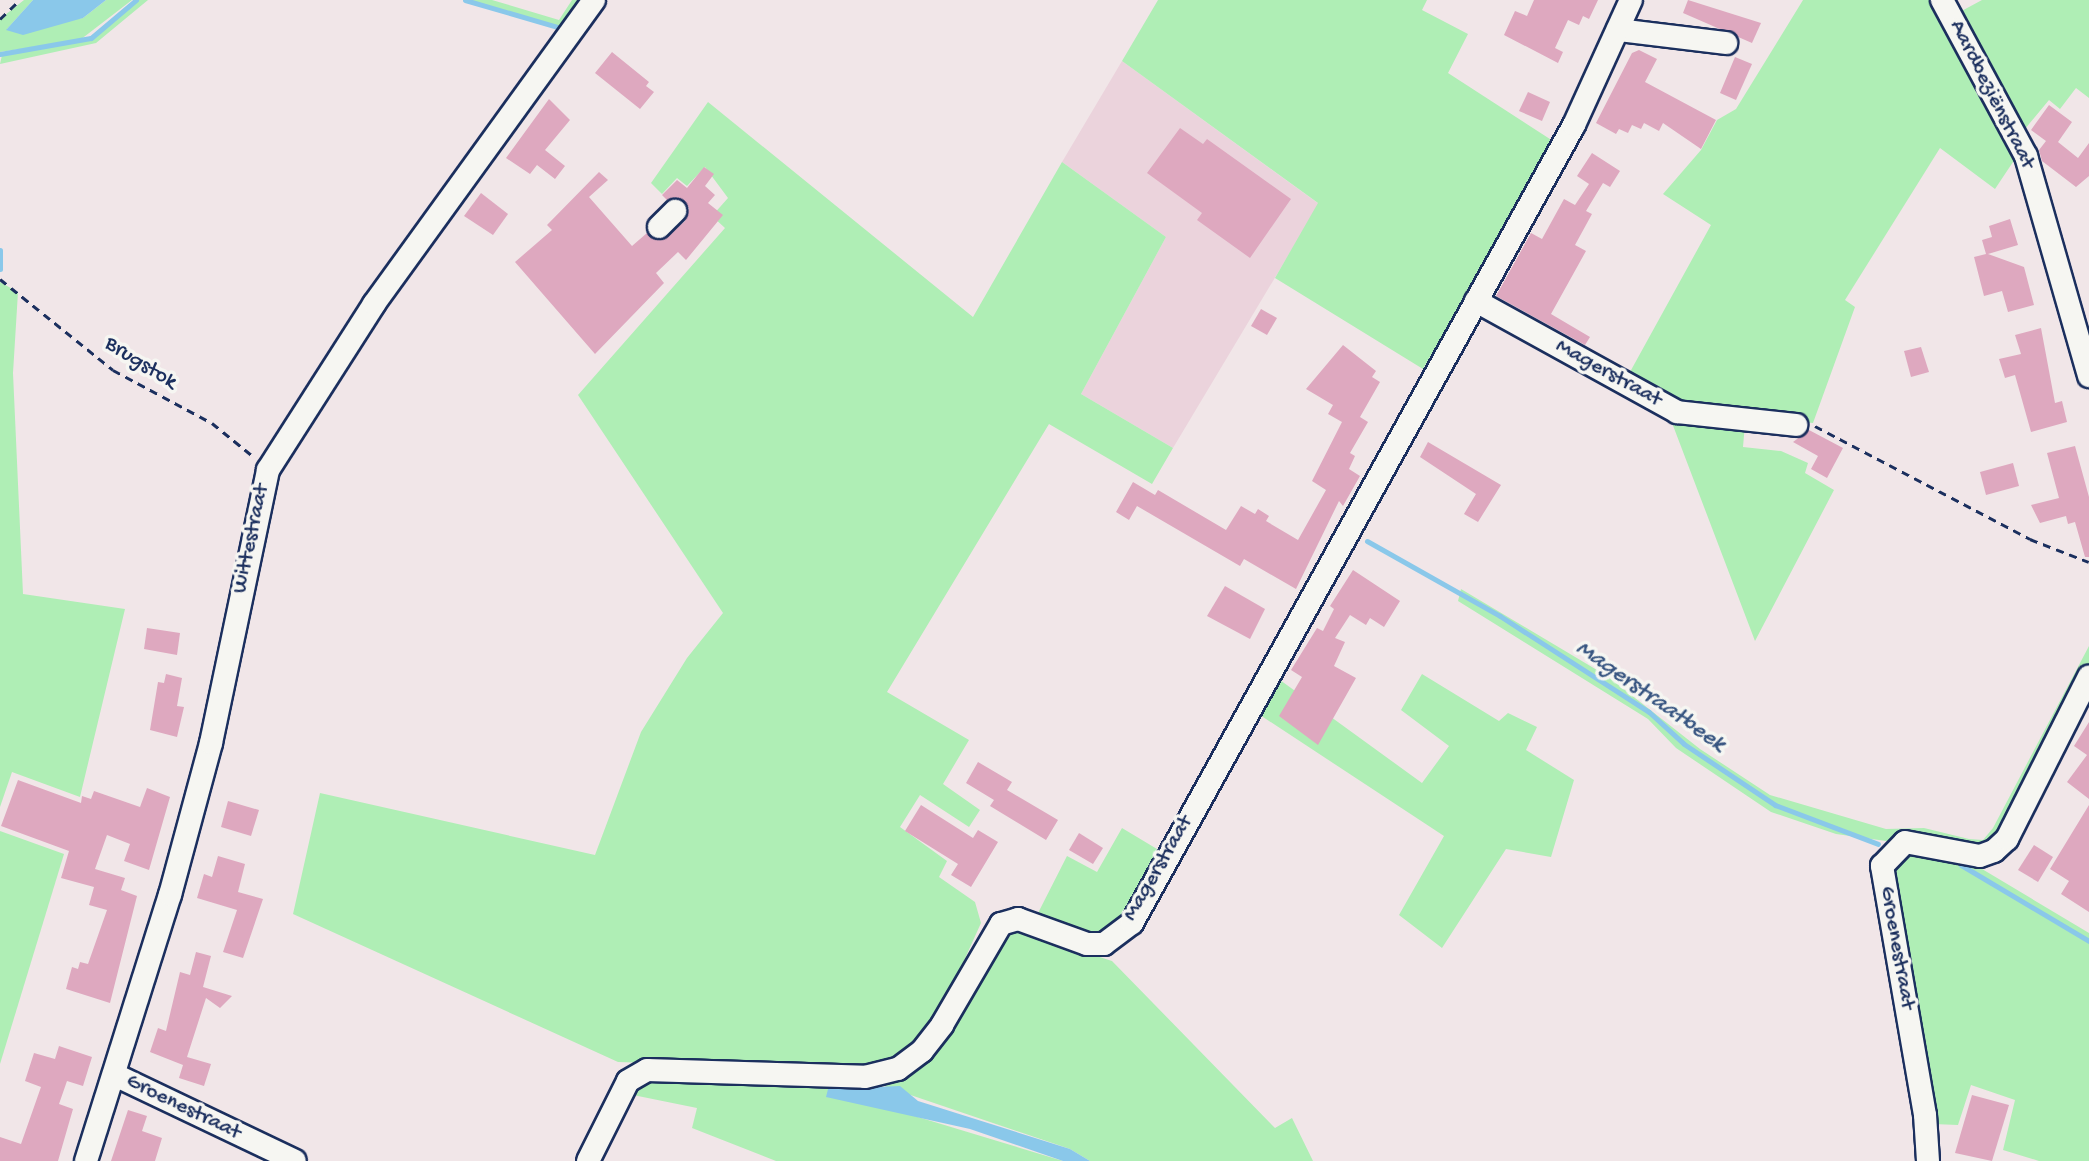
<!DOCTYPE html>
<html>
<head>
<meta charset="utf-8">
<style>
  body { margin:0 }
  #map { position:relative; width:2089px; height:1161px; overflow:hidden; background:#f1e6e8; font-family:"Gochi Hand",sans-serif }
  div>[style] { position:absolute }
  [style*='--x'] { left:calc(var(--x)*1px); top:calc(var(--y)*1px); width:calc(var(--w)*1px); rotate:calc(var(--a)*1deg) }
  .built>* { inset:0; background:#ebd3dc }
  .green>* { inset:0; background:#afeeb5 }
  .water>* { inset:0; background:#8ac8ea }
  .stream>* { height:5px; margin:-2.5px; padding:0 2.5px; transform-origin:2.5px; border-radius:2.5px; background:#8ac8ea }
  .building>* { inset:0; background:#dea8bf }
  .path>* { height:3px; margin-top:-1.5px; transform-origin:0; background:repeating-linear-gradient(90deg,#1b2f5e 0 8px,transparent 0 14px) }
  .roads { filter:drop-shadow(2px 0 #1b2f5e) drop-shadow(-2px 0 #1b2f5e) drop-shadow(0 2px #1b2f5e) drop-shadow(0 -2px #1b2f5e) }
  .minor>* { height:22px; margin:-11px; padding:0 11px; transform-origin:11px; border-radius:11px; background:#f6f6f2 }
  span { translate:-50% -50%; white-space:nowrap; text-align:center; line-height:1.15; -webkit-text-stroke:7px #f6f6f2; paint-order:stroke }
  .street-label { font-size:22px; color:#1b2f5e }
  .water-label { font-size:24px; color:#375581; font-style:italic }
</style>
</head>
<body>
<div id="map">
  <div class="built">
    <i style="clip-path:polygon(1122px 61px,1319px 204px,1173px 448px,1081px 394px,1166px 237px,1062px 162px)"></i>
  </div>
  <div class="green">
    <i style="clip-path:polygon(24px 0,33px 0,7px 29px,83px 18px,106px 0,132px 0,80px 40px,0 52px,0 19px)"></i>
    <i style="clip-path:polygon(138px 0,148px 0,96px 43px,0 64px,2px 55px,88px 41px)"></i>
    <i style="clip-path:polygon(467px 0,492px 0,559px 20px,572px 0,583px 0,559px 28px)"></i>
    <i style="clip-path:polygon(1158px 0,1427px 0,1422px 10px,1468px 34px,1448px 73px,1553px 141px,1423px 369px,1275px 278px,1318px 203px,1122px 61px)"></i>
    <i style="clip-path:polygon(1803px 0,1936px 0,2019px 153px,1995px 189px,1940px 148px,1845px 300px,1855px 307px,1813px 423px,1686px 409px,1642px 388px,1645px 381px,1630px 372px,1711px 225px,1663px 194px,1701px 150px,1717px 120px,1736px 109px)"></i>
    <i style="clip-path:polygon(1982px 0,2089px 0,2089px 98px,2076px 88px,2060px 109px,2049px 100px,2020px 135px,1956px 14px)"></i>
    <i style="clip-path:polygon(708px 102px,973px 317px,1062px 162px,1166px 237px,1081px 394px,1173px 448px,1152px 484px,1049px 424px,887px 692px,969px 740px,943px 784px,980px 810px,969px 827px,920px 795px,900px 827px,947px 861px,939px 877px,975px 902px,981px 923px,939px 1016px,910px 1050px,879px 1066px,831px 1069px,618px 1062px,293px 914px,320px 793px,595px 855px,641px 732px,687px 658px,723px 613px,578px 395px,725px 228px,712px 216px,728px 198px,705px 167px,687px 186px,677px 178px,662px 194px,651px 183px)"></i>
    <i style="clip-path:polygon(0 282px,18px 292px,13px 373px,23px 594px,125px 609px,80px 797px,12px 772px,0 807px)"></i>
    <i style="clip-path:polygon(1669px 415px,1745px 424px,1743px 447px,1781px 451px,1808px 463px,1805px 473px,1834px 490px,1755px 641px)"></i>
    <i style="clip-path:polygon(1461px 589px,1607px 676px,1700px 749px,1770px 795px,1886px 829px,1924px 828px,1969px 839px,1983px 840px,1993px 828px,2089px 646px,2089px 664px,1996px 841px,1988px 846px,1908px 838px,1886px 841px,1836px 834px,1771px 812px,1676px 748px,1648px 719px,1458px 601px)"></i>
    <i style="clip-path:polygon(1422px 674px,1499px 721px,1508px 713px,1537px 727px,1526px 750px,1574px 780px,1551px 857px,1506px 849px,1442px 948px,1399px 915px,1444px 836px,1260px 715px,1280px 680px,1422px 783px,1449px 746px,1401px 710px)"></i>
    <i style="clip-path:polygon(1122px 828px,1162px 852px,1136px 905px,1115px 929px,1093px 936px,1036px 917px,1067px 856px,1097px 872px)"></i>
    <i style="clip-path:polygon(0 831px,64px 854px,0 1064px)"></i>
    <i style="clip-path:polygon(1903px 849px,1967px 860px,2089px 933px,2089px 1161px,2039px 1161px,2003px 1150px,2015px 1100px,1971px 1085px,1958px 1125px,1933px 1124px,1889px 872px)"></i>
    <i style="clip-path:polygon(1019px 931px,1112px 961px,1275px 1128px,1292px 1118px,1313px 1161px,1090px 1161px,1070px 1149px,884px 1086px,870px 1089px,908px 1114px,1063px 1161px,776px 1161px,692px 1128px,697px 1108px,633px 1095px,632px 1088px,641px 1080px,893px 1078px,1006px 935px)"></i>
  </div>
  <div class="water">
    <i style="clip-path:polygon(33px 0,106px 0,83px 18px,23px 35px,6px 30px)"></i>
    <i style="clip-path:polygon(900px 1086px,918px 1101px,1070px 1149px,1090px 1161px,1063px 1161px,970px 1129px,826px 1097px,828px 1089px)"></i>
  </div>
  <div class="stream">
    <i style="--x:465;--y:0;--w:103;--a:16.3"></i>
    <i style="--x:0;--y:54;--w:92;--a:-10"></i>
    <i style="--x:91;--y:38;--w:59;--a:-40.2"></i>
    <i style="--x:0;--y:250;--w:19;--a:90"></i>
    <i style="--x:1367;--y:541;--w:153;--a:29.4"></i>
    <i style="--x:1500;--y:616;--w:177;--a:32.8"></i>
    <i style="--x:1649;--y:712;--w:47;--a:42.4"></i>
    <i style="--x:1684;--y:744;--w:110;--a:33.8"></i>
    <i style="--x:1775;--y:805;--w:110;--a:20.7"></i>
    <i style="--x:1961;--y:865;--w:149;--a:30.7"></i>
  </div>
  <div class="building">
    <i style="clip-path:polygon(1534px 0,1598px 0,1589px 19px,1583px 16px,1579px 25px,1568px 20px,1555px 48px,1563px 52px,1558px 63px,1504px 35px,1515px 11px,1527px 16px)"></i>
    <i style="clip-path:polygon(1688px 0,1761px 23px,1752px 43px,1683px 13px)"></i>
    <i style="clip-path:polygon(1639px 50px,1657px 59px,1645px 82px,1716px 120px,1701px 149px,1663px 123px,1659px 131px,1644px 123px,1641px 129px,1632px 125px,1628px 133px,1619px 129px,1616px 134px,1596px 123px,1632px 53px)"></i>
    <i style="clip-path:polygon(612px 52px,649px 82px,646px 86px,654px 92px,640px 109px,595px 73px)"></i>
    <i style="clip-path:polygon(1735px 57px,1752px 64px,1736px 100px,1720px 93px)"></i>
    <i style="clip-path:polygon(1528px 92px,1550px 102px,1542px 121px,1519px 111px)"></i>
    <i style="clip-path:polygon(549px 99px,570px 120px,545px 150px,565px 166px,555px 179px,537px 165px,530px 174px,506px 158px)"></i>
    <i style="clip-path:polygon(2049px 105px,2072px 122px,2058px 142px,2078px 158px,2089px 143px,2089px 176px,2076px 187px,2042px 161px,2039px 150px,2046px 141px,2031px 130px)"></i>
    <i style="clip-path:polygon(1180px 128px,1203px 144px,1207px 139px,1291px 199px,1250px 258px,1197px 220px,1202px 213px,1147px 173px)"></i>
    <i style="clip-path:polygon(1592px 153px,1620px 171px,1610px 187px,1603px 183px,1586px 211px,1592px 214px,1575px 245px,1586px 251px,1551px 314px,1590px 337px,1585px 345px,1496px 296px,1531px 233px,1542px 239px,1564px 199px,1575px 205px,1589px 184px,1577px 176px)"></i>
    <i style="clip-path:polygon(704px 167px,714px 174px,705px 186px,715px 195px,708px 203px,723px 215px,686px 260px,678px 252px,656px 273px,664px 283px,595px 354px,515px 262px,552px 230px,547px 225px,599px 172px,608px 180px,589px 197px,632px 246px,647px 233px,663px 240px,685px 221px,689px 208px,679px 198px,667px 200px,662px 195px,677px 180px,687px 188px)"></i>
    <i style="clip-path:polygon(481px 193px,508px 214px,493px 235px,464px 216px)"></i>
    <i style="clip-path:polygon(2010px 219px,2018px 245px,1988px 254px,2024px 267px,2034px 305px,2008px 312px,2002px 291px,1984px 296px,1974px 257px,1986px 254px,1982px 240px,1992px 237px,1989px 226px)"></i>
    <i style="clip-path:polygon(1261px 309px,1277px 318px,1267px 335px,1251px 326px)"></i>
    <i style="clip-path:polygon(2041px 328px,2055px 403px,2062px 401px,2067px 422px,2031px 432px,2015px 375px,2005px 378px,1999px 359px,2021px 354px,2015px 335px)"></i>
    <i style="clip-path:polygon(1343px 345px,1376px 371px,1372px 377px,1380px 382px,1360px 417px,1368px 422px,1350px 453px,1355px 456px,1349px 469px,1360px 476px,1343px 506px,1339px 501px,1296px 589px,1244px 559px,1240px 566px,1137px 506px,1129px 520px,1116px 512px,1133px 482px,1155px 495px,1158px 490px,1226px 530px,1241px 506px,1255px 514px,1258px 509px,1269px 516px,1266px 521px,1298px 540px,1326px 490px,1312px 481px,1342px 422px,1328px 414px,1333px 405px,1306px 389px)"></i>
    <i style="clip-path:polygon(1921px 347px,1929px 372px,1911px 377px,1904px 351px)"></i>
    <i style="clip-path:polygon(1809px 430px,1843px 448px,1827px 478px,1811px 469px,1818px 456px,1793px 442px)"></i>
    <i style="clip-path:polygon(1428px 442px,1501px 485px,1478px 522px,1464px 514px,1476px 494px,1420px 457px)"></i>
    <i style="clip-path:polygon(2075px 446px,2089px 497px,2089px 557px,2085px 557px,2075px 522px,2068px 524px,2066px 516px,2040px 523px,2031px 505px,2059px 498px,2047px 453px)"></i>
    <i style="clip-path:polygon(2013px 463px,2019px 486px,1986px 495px,1980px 472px)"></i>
    <i style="clip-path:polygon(1353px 570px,1400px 601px,1384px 627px,1370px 618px,1366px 625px,1350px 615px,1335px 638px,1345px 642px,1334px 666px,1356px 678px,1318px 745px,1279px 716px,1302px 677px,1291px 670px,1317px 628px,1323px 631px,1334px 609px,1330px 606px)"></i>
    <i style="clip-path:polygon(1225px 586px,1265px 609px,1250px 639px,1207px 616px)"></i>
    <i style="clip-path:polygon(147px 628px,180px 633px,177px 655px,144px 649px)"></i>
    <i style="clip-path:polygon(166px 674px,182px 678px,177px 706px,184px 707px,177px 737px,150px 730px,158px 682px,164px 683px)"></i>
    <i style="clip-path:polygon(2089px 722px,2089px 799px,2067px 782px,2087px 755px,2074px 746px)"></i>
    <i style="clip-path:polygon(978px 762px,1012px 782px,1007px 790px,1058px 820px,1046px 840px,990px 806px,994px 800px,966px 783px)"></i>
    <i style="clip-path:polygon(18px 780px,81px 803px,82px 796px,91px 799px,94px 791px,140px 807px,147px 788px,170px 797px,149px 870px,124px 861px,130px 844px,107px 835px,95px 869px,125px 878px,121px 890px,137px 896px,110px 1003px,66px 989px,72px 967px,78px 969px,80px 962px,88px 964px,107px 910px,89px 905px,94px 887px,61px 878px,69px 851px,1px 826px)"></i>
    <i style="clip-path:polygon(228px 801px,259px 810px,251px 836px,221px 827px)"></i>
    <i style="clip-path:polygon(921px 805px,973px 838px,978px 830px,998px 842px,971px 887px,951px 875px,958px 864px,905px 831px)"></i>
    <i style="clip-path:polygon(2089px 805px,2089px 912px,2061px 894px,2069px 881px,2050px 869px)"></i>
    <i style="clip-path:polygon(1079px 833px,1103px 848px,1093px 864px,1069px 850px)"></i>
    <i style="clip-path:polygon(2034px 845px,2053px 857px,2038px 882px,2018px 870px)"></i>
    <i style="clip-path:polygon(218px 856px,245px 864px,238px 892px,263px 899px,243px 958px,223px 952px,237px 910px,197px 898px,204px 874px,212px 877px)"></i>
    <i style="clip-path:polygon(196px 952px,211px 956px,203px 987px,232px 996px,220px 1008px,206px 998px,187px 1057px,211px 1064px,204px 1086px,179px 1078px,183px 1065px,150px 1052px,158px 1028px,166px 1031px,180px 972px,190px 975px)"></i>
    <i style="clip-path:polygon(59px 1046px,92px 1057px,83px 1086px,67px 1081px,59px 1104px,73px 1109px,58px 1161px,0 1161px,0 1137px,21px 1144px,41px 1087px,25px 1081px,34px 1053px,55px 1059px)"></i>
    <i style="clip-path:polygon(1972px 1095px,2009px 1105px,1992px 1161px,1955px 1153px)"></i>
    <i style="clip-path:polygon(128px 1110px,147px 1116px,142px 1131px,162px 1138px,155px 1161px,111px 1161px)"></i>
  </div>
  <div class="path">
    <i style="--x:0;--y:19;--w:28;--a:-44"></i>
    <i style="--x:0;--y:279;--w:145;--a:38.8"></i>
    <i style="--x:113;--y:370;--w:112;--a:28.2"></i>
    <i style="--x:212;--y:423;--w:54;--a:39"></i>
    <i style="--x:1815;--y:426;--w:243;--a:27.7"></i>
    <i style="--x:2030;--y:539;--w:63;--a:21.3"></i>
  </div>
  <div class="roads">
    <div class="minor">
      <i style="--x:1942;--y:0;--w:177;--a:61.7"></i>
      <i style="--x:2026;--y:156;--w:229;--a:74"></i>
      <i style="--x:1618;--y:30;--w:109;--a:6.9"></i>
      <i style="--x:659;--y:227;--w:23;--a:-45"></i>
      <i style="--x:1476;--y:301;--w:230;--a:28.9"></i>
      <i style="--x:1677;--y:412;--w:120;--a:6.2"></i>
      <i style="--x:115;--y:1075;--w:199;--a:25.5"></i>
      <i style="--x:86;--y:1161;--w:279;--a:-72.5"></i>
      <i style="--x:170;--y:895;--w:157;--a:-74.9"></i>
      <i style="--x:211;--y:743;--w:279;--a:-78.2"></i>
      <i style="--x:268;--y:470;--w:197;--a:-57.4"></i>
      <i style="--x:374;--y:304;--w:375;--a:-54.1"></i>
      <i style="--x:588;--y:1161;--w:89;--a:-63.4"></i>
      <i style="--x:628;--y:1081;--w:22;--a:-30"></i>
      <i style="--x:647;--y:1070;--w:218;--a:1.8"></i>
      <i style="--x:865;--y:1077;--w:34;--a:-14"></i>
      <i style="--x:898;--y:1069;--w:30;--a:-37"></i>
      <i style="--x:922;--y:1051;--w:33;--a:-52"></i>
      <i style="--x:942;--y:1025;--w:117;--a:-59.7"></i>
      <i style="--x:1001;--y:924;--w:18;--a:-16"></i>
      <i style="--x:1018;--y:919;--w:73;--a:19.9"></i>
      <i style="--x:1087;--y:944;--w:17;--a:0"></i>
      <i style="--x:1104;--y:944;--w:35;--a:-37"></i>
      <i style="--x:1132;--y:923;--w:912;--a:-61.02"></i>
      <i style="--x:1574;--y:125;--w:137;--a:-65.5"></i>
      <i style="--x:1928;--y:1161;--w:46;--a:-93.7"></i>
      <i style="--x:1925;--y:1115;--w:253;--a:-99.8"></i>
      <i style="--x:1882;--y:866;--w:33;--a:-46"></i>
      <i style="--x:1905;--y:842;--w:76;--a:10.6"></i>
      <i style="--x:1980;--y:856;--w:15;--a:-20"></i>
      <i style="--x:1994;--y:851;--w:18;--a:-43"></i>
      <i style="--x:2007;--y:839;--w:182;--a:-63.2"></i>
    </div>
  </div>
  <div class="street-label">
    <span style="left:1991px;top:95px;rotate:63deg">Aardbeziënstraat</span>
    <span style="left:140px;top:364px;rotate:32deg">Brugstok</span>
    <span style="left:1608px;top:374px;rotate:29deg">Magerstraat</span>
    <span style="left:252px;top:539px;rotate:-78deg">Wittestraat</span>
    <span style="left:1159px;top:869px;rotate:-60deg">Magerstraat</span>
    <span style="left:1896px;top:948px;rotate:80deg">Groenestraat</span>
    <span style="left:183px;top:1108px;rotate:26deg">Groenestraat</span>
  </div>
  <div class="water-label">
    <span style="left:1650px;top:697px;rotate:35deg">Magerstraatbeek</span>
  </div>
</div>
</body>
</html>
